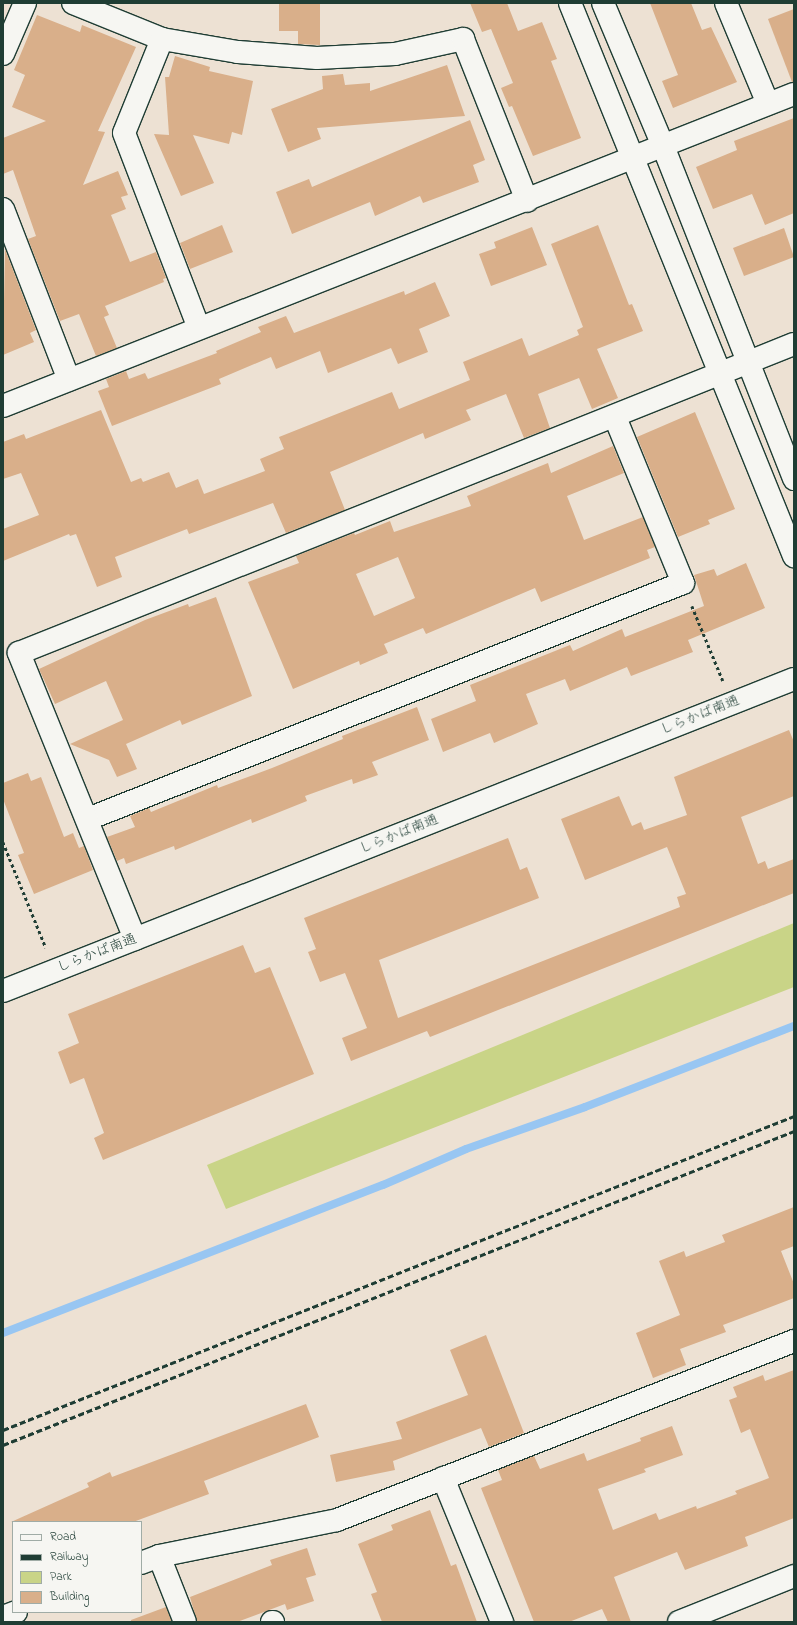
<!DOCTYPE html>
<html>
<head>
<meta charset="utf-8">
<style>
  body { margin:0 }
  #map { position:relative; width:797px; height:1625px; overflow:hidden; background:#ede1d3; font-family:"Indie Flower","Klee One",sans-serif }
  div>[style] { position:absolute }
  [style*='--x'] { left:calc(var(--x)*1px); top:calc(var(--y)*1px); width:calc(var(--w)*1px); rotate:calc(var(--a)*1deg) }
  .green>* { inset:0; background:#c9d487 }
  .stream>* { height:8px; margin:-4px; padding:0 4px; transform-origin:4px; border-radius:4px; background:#98c6f2 }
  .building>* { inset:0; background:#d9af8a }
  .path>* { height:2.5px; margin-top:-1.25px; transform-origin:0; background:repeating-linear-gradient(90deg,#1f3d34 0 3px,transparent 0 6px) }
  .roads { filter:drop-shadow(1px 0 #1f3d34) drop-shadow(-1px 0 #1f3d34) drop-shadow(0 1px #1f3d34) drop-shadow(0 -1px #1f3d34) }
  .minor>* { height:22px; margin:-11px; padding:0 11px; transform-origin:11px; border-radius:11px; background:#f6f6f2 }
  .rail>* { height:3px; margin-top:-1.5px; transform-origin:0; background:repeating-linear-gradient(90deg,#1f3d34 0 6px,transparent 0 9px) }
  span { translate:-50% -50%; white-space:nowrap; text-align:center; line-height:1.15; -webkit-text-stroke:3px #f6f6f2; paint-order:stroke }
  .street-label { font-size:14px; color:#1f3d34 }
  .frame { position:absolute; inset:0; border:4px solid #1f3d34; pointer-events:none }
  .legend { position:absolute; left:12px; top:1521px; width:130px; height:92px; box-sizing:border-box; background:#f6f6f2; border:1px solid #a0aca6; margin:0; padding:5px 7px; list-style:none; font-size:12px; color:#1f3d34 }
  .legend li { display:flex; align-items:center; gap:8px; height:20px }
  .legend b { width:20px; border:1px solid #a0aca6 }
</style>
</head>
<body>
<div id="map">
  <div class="green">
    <i style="clip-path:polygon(794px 923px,794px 987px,226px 1209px,207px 1165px)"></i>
  </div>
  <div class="stream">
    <i style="--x:3;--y:1333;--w:408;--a:-21.3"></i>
    <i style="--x:383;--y:1185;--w:90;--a:-23.4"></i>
    <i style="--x:466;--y:1149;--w:126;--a:-19.4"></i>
    <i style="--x:585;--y:1107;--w:224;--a:-21.2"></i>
  </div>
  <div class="building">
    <i style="clip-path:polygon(279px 3px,320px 3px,320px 45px,298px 44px,298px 31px,279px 31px)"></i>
    <i style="clip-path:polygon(470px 3px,507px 3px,518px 31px,542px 22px,557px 59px,551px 61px,581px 138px,533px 156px,512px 106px,509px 107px,501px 88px,513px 83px,491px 29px,482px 32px)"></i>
    <i style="clip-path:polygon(650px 3px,691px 3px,702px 30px,711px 27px,737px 82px,673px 108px,662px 81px,678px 75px)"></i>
    <i style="clip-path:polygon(794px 9px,794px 82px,792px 82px,768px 19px)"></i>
    <i style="clip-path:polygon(37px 15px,80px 32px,82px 25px,136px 47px,98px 131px,105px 132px,83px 185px,118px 171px,128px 195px,121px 197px,126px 209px,111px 215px,130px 262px,156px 252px,166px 278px,163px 279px,164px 282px,105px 306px,109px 315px,104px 317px,117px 348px,96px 356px,79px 314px,60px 321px,28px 239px,36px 236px,13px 170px,3px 174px,3px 138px,46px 121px,12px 107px,25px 75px,14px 70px)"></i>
    <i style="clip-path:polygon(175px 56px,210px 67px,209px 71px,253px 81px,242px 135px,232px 132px,229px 144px,193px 135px,214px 183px,181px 196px,154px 134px,169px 135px,165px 77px,169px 77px)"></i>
    <i style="clip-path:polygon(447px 65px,465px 116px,317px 128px,321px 139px,288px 152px,271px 109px,323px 89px,322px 76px,343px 74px,345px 85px,370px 83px,370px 91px)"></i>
    <i style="clip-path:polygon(794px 118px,794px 213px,765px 225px,752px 194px,713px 209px,696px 167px,737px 150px,734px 141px)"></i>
    <i style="clip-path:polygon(470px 120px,485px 160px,473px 165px,479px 182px,423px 203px,420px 196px,375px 216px,370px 202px,292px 234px,276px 192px,309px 179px,312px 187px)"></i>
    <i style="clip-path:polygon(222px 225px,233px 252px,190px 269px,180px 243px)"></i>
    <i style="clip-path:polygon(598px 225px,629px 305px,632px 304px,643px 331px,597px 349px,618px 398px,592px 409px,579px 378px,538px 394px,550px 428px,524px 438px,506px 394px,466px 410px,471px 420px,425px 439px,423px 433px,330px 472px,345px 510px,286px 533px,273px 503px,189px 534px,187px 529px,115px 557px,122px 577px,97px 587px,76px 534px,70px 536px,69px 534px,3px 561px,3px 529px,39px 515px,21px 473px,3px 479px,3px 442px,24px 434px,26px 439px,101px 410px,131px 482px,141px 478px,143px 482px,169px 472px,176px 488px,198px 479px,204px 494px,265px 471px,260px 459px,284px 449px,279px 437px,392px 392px,399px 409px,470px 380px,463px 362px,522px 338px,529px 356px,579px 335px,577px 330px,583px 327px,551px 244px)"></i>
    <i style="clip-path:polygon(532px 227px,547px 265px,491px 286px,479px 254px,496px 248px,494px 242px)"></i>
    <i style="clip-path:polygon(784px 228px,794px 257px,744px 276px,733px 248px)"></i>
    <i style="clip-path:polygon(5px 249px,36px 330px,30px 333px,34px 342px,3px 355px)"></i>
    <i style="clip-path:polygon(435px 282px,450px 316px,419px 329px,428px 352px,398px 364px,391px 348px,328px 373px,320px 351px,276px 369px,271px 357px,219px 379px,221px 384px,112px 426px,98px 391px,109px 387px,106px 379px,126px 371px,129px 379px,145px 373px,148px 379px,217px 353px,216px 351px,261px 332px,258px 327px,286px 316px,294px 333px,404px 291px,405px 295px)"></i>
    <i style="clip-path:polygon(695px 412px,735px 509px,708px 520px,710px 524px,678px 537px,637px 437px)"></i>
    <i style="clip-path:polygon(evenodd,613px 446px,624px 473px,567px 496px,584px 540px,643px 517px,655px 547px,647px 550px,650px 558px,541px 602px,535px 588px,426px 634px,423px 628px,384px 644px,388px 653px,360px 665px,359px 661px,293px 689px,248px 582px,299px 563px,296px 556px,354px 533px,355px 535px,390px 521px,394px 532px,471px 506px,467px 496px,548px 463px,551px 473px,613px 446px,398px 557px,415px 598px,374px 616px,356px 574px,398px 557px)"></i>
    <i style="clip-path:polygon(746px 563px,765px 608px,688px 640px,693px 652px,631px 676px,627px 667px,570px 691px,565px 679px,526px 694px,538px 724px,494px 743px,490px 733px,443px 752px,431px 719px,476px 701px,470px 685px,570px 645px,573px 651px,622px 629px,625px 637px,704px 606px,694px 575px,714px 569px,717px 576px)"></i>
    <i style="clip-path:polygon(216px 597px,252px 696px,182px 725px,180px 720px,126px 744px,137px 769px,117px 777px,109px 760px,70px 744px,123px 720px,106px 681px,55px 704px,39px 669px,145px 620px,188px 604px,189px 607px)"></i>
    <i style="clip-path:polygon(417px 707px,429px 740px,372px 762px,378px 775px,353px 784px,352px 779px,305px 796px,307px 801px,252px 823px,251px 819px,175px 850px,174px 846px,126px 864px,124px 858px,117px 861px,107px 837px,135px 827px,130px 816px,149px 808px,151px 812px,217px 785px,218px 788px,272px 768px,343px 739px,342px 736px)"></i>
    <i style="clip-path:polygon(789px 730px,794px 742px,794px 796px,741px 817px,758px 864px,765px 861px,768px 869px,794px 859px,794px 893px,430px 1037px,427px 1031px,351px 1061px,342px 1038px,367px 1028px,345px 973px,320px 982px,308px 952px,316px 949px,304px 918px,508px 838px,520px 870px,527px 867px,539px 898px,379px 960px,398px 1018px,680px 907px,677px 897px,686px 894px,667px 847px,585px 880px,561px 819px,619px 796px,632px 826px,641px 822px,644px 830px,687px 815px,674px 777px)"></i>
    <i style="clip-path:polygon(28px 773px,31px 781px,41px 777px,64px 837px,73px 833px,79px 848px,84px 846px,93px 870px,34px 894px,18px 855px,24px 853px,3px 799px,3px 783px)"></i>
    <i style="clip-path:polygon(243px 945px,255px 973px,270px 967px,314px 1074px,103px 1160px,94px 1138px,104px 1133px,84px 1078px,70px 1084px,58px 1052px,79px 1043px,68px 1014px)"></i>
    <i style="clip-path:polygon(794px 1207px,794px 1246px,781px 1251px,794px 1284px,794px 1298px,723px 1325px,726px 1332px,680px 1349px,686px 1365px,653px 1378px,636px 1333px,680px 1315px,659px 1261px,684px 1251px,686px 1257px,725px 1242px,722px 1235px)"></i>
    <i style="clip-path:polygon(486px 1335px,524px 1433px,489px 1447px,481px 1428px,393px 1461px,395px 1470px,336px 1482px,330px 1455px,402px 1439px,396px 1422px,468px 1395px,450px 1350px)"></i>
    <i style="clip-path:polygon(794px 1370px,794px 1518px,745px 1537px,748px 1546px,685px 1570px,677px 1552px,614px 1577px,631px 1622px,608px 1622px,602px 1609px,569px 1622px,534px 1622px,481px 1488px,502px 1480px,498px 1470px,534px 1456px,540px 1469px,584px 1453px,587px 1461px,641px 1441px,640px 1438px,672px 1426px,683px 1455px,644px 1469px,646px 1472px,598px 1489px,613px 1530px,656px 1513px,659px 1520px,696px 1506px,697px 1509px,737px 1494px,735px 1491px,769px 1478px,750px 1429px,741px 1433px,729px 1400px,737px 1397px,733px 1387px,763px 1375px,765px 1381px)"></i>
    <i style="clip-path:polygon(306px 1404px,319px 1437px,204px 1481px,209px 1494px,133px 1522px,11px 1522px,89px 1487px,87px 1483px,110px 1472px,112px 1477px)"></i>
    <i style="clip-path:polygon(430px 1510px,451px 1566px,456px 1564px,477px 1622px,382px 1622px,371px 1594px,377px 1592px,358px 1544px,393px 1530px,391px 1525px)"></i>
    <i style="clip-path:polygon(307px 1548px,316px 1575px,306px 1578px,314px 1601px,287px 1610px,285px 1604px,237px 1622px,197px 1622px,190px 1597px,272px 1565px,270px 1560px)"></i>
    <i style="clip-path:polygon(166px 1607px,172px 1622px,131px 1622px,131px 1620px)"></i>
  </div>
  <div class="path">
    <i style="--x:692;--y:606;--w:81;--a:67.5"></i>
    <i style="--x:3;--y:842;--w:114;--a:67.9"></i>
  </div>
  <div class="roads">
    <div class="minor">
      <i style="--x:73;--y:3;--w:96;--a:22"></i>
      <i style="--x:162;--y:39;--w:77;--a:9.7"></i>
      <i style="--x:238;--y:52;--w:79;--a:4.3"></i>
      <i style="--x:317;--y:58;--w:78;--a:-2.9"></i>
      <i style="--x:395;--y:54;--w:70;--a:-12.4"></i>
      <i style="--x:463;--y:39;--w:174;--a:68.4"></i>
      <i style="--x:570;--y:3;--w:597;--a:67.95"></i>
      <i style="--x:603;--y:3;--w:155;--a:67.2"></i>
      <i style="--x:663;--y:146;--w:358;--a:68.5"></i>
      <i style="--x:726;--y:3;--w:109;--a:67.4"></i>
      <i style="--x:162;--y:39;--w:101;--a:112"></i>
      <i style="--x:124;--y:133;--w:209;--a:69"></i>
      <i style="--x:3;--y:54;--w:56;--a:-66.7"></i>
      <i style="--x:3;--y:209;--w:183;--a:68.9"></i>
      <i style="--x:3;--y:406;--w:850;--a:-21.53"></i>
      <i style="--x:88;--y:819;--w:640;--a:-21.64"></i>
      <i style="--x:683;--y:583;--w:179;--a:-112.3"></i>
      <i style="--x:135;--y:939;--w:309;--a:-112.1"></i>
      <i style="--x:19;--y:653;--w:834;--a:-21.74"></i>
      <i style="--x:3;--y:991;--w:850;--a:-21.53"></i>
      <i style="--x:443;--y:1478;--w:156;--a:67.7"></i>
      <i style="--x:159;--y:1556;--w:71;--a:68.5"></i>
      <i style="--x:141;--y:1563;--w:19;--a:-21"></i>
      <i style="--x:159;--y:1556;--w:182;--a:-11.4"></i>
      <i style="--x:337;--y:1520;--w:491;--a:-21.4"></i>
      <i style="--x:3;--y:1617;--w:14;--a:-21"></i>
      <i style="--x:272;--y:1622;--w:1;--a:0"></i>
      <i style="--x:679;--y:1622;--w:124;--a:-21.8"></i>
    </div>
  </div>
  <div class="rail">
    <i style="--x:3;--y:1430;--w:851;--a:-21.65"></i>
    <i style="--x:3;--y:1445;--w:851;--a:-21.65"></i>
  </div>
  <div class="street-label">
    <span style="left:700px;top:716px;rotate:-22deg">しらかば南通</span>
    <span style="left:399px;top:835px;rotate:-22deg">しらかば南通</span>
    <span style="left:97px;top:954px;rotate:-21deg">しらかば南通</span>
  </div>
  <div class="frame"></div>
  <ul class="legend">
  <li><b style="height:5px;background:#f6f6f2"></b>Road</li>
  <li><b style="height:5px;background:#1f3d34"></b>Railway</li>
  <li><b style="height:11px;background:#c9d487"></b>Park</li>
  <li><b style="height:11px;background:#d9af8a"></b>Building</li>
  </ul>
</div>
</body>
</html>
